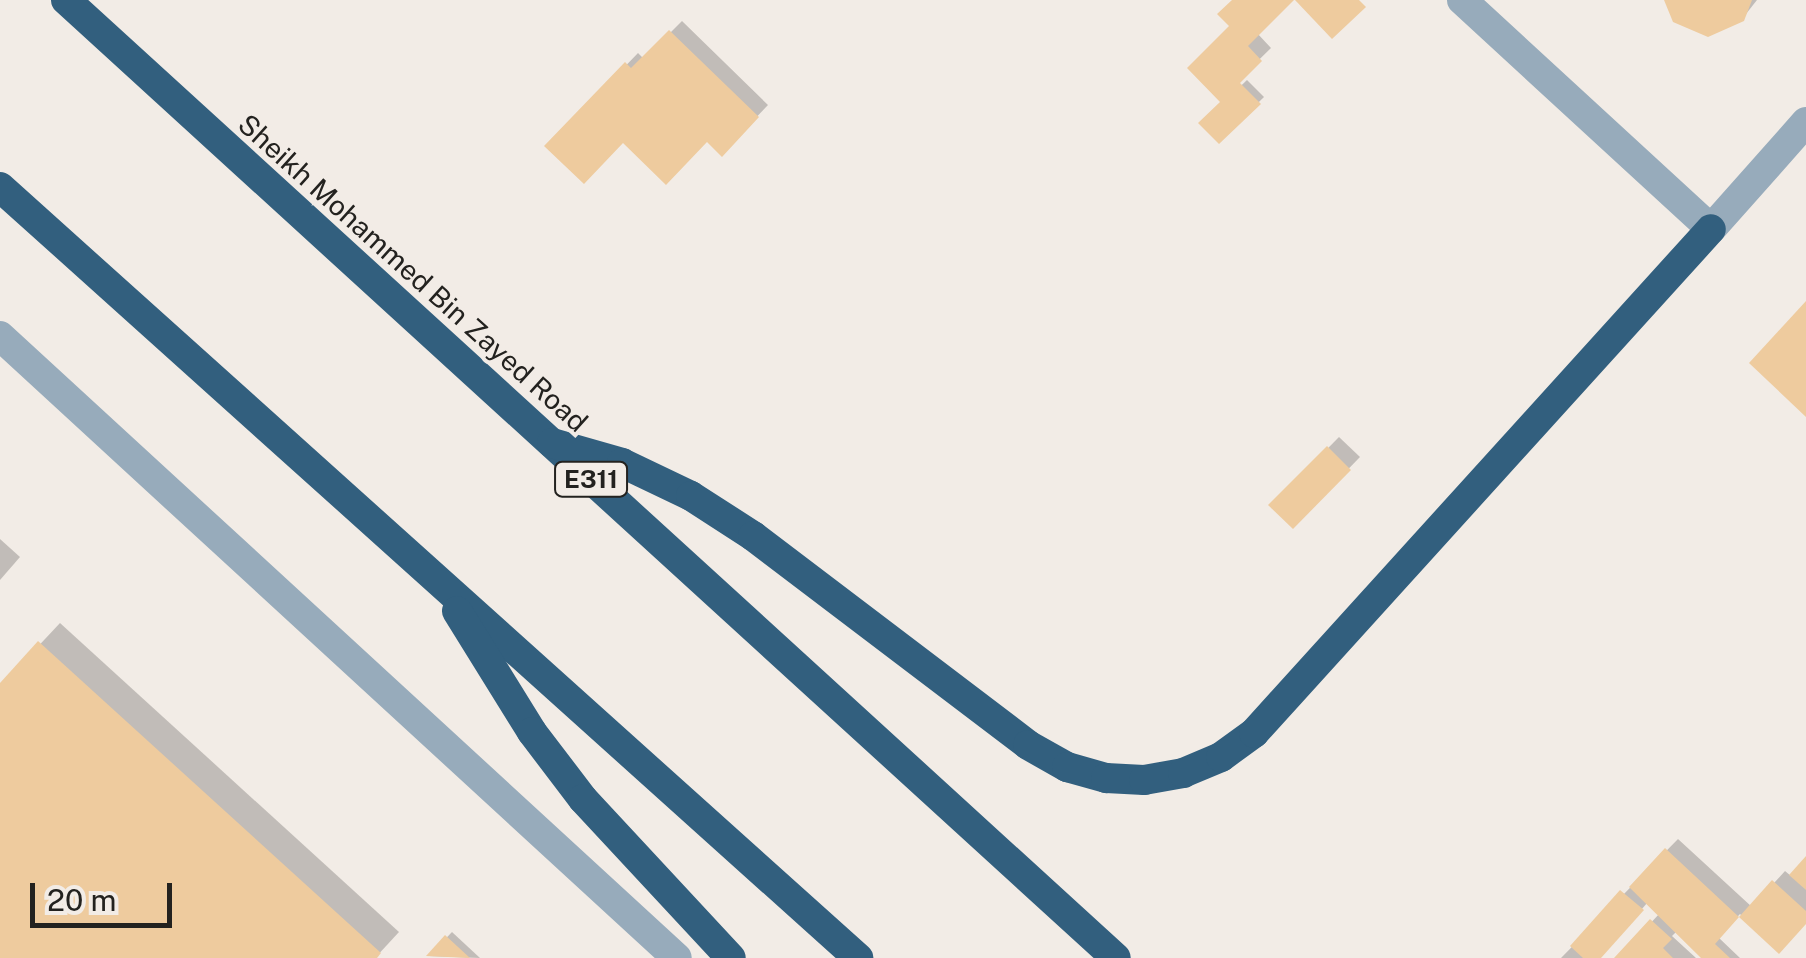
<!DOCTYPE html>
<html>
<head>
<meta charset="utf-8">
<style>
  body { margin:0 }
  #map { position:relative; width:1806px; height:958px; overflow:hidden; background:#f2ece6; font-family:"Public Sans",sans-serif }
  div>[style] { position:absolute }
  [style*='--x'] { left:calc(var(--x)*1px); top:calc(var(--y)*1px); width:calc(var(--w)*1px); rotate:calc(var(--a)*1deg) }
  .shadow>* { inset:0; background:#0003 }
  .building>* { inset:0; background:#eecb9e }
  .minor>* { height:30px; margin:-15px; padding:0 15px; transform-origin:15px; border-radius:15px; background:#97abbb }
  .tertiary>* { height:30px; margin:-15px; padding:0 15px; transform-origin:15px; border-radius:15px; background:#97abbb }
  .motorway>* { height:30px; margin:-15px; padding:0 15px; transform-origin:15px; border-radius:15px; background:#325f7e }
  span { translate:-50% -50%; white-space:nowrap; text-align:center; line-height:1.15; -webkit-text-stroke:8px #f2ece6; paint-order:stroke }
  .shield-label span { padding:2px 8px; background:#f2ece6; border:2px solid; border-radius:8px; -webkit-text-stroke-width:0 }
  .shield-label { font-size:25px; color:#23221f; font-weight:700 }
  .street-label { font-size:28px; color:#23221f }
  .scale { position:absolute; left:30px; top:883px; width:142px; height:45px; box-sizing:border-box; border:5px solid #23221f; border-top:0; padding-left:12px; font-size:30px; line-height:35px; white-space:nowrap; color:#23221f; -webkit-text-stroke:8px #f2ece6; paint-order:stroke }
</style>
</head>
<body>
<div id="map">
  <div class="shadow">
    <i style="clip-path:polygon(1235px 0,1291px 0,1257px 33px,1271px 48px,1220px 98px)"></i>
    <i style="clip-path:polygon(1667px 0,1757px 0,1742px 19px)"></i>
    <i style="clip-path:polygon(682px 21px,768px 105px,722px 153px,707px 139px,548px 146px,638px 53px,644px 59px)"></i>
    <i style="clip-path:polygon(1247px 80px,1264px 97px,1219px 141px,1202px 123px)"></i>
    <i style="clip-path:polygon(1339px 437px,1360px 457px,1293px 526px,1272px 505px)"></i>
    <i style="clip-path:polygon(0 539px,20px 557px,0 580px)"></i>
    <i style="clip-path:polygon(60px 623px,399px 932px,375px 958px,0 958px,0 687px)"></i>
    <i style="clip-path:polygon(1678px 839px,1752px 907px,1785px 871px,1791px 876px,1806px 860px,1806px 921px,1778px 950px,1740px 914px,1718px 937px,1740px 958px,1705px 958px,1678px 930px,1672px 936px,1696px 958px,1618px 958px,1660px 913px,1648px 902px,1599px 958px,1561px 958px)"></i>
    <i style="clip-path:polygon(452px 932px,480px 958px,429px 956px)"></i>
  </div>
  <div class="building">
    <i style="clip-path:polygon(1232px 0,1294px 0,1248px 46px,1262px 61px,1240px 83px,1261px 104px,1219px 144px,1198px 123px,1220px 102px,1187px 68px,1229px 26px,1217px 14px)"></i>
    <i style="clip-path:polygon(1295px 0,1359px 0,1366px 7px,1332px 39px)"></i>
    <i style="clip-path:polygon(1664px 0,1752px 0,1744px 21px,1708px 37px,1673px 22px)"></i>
    <i style="clip-path:polygon(669px 30px,759px 117px,722px 157px,707px 142px,666px 185px,623px 143px,584px 184px,544px 146px,625px 62px,631px 68px)"></i>
    <i style="clip-path:polygon(1806px 301px,1806px 417px,1749px 363px)"></i>
    <i style="clip-path:polygon(1327px 446px,1351px 470px,1293px 529px,1268px 505px)"></i>
    <i style="clip-path:polygon(38px 641px,381px 953px,377px 958px,0 958px,0 683px)"></i>
    <i style="clip-path:polygon(1665px 848px,1739px 917px,1715px 944px,1730px 958px,1701px 958px,1629px 887px)"></i>
    <i style="clip-path:polygon(1806px 856px,1806px 890px,1789px 875px)"></i>
    <i style="clip-path:polygon(1772px 880px,1806px 911px,1806px 924px,1779px 954px,1739px 917px)"></i>
    <i style="clip-path:polygon(1620px 890px,1644px 910px,1601px 958px,1583px 958px,1570px 946px)"></i>
    <i style="clip-path:polygon(1650px 919px,1672px 939px,1663px 948px,1673px 958px,1614px 958px)"></i>
    <i style="clip-path:polygon(445px 935px,470px 958px,426px 956px)"></i>
  </div>
  <div class="minor">
    <i style="--x:1462;--y:0;--w:338;--a:42.6"></i>
    <i style="--x:1711;--y:229;--w:143;--a:-48.4"></i>
  </div>
  <div class="tertiary">
    <i style="--x:0;--y:336;--w:919;--a:42.58"></i>
  </div>
  <div class="motorway">
    <i style="--x:66;--y:0;--w:1421;--a:42.38"></i>
    <i style="--x:0;--y:187;--w:1154;--a:41.94"></i>
    <i style="--x:552;--y:443;--w:73;--a:15.9"></i>
    <i style="--x:622;--y:463;--w:76;--a:25.6"></i>
    <i style="--x:691;--y:496;--w:74;--a:32.8"></i>
    <i style="--x:753;--y:536;--w:345;--a:37.2"></i>
    <i style="--x:1028;--y:745;--w:45;--a:29.4"></i>
    <i style="--x:1067;--y:767;--w:41;--a:15.8"></i>
    <i style="--x:1106;--y:778;--w:38;--a:3"></i>
    <i style="--x:1144;--y:780;--w:40;--a:-10"></i>
    <i style="--x:1183;--y:773;--w:41;--a:-22.8"></i>
    <i style="--x:1221;--y:757;--w:41;--a:-36"></i>
    <i style="--x:1254;--y:733;--w:680;--a:-47.8"></i>
    <i style="--x:457;--y:611;--w:142;--a:58.2"></i>
    <i style="--x:532;--y:732;--w:84;--a:52.7"></i>
    <i style="--x:583;--y:799;--w:217;--a:47.1"></i>
  </div>
  <div class="shield-label">
    <span style="left:591px;top:479px">E311</span>
  </div>
  <div class="street-label">
    <span style="left:413px;top:273px;rotate:42deg">Sheikh Mohammed Bin Zayed Road</span>
  </div>
  <div class="scale">20 m</div>
</div>
</body>
</html>
